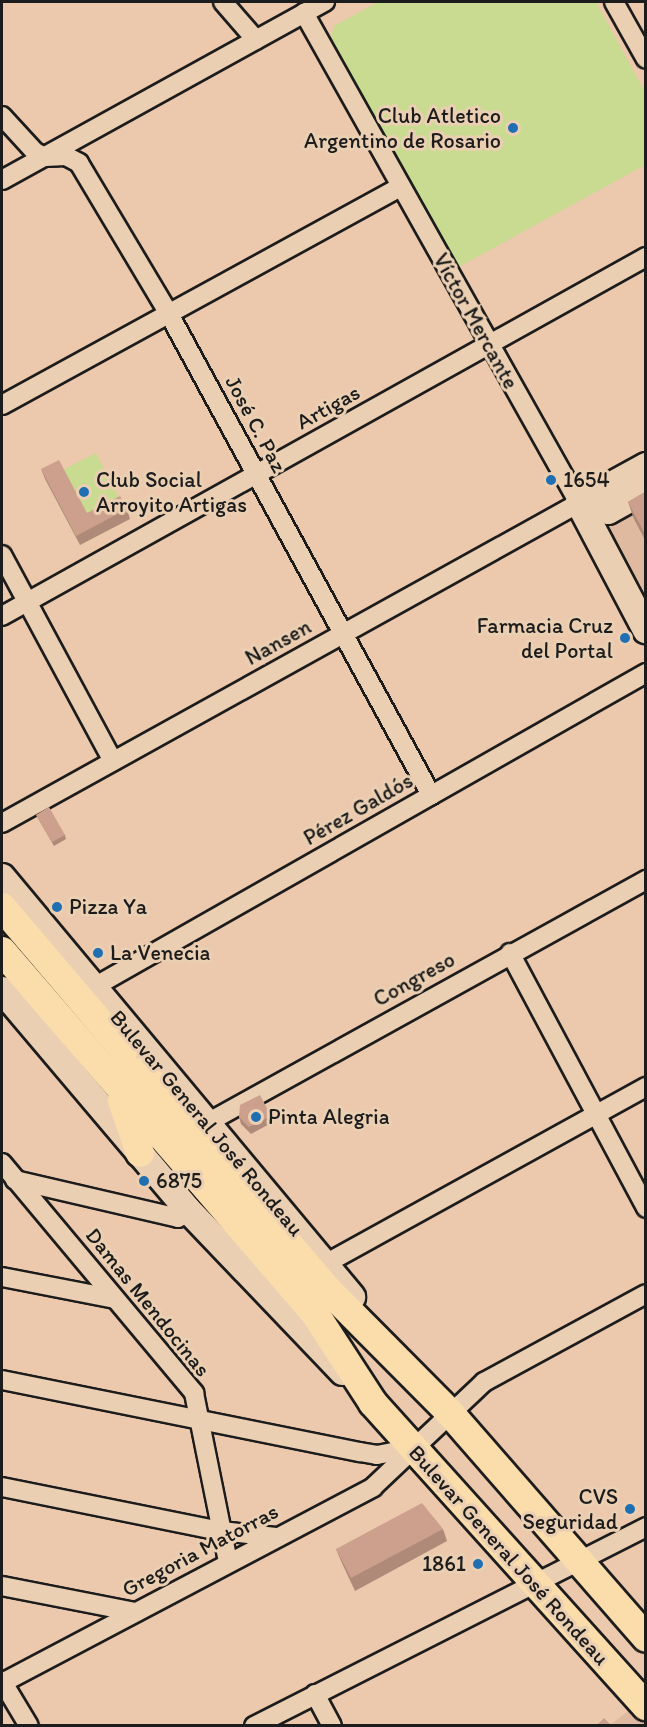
<!DOCTYPE html>
<html>
<head>
<meta charset="utf-8">
<style>
  body { margin:0 }
  #map { position:relative; width:647px; height:1727px; overflow:hidden; background:#ecc8ad; font-family:Itim,sans-serif }
  div>[style] { position:absolute }
  [style*='--x'] { left:calc(var(--x)*1px); top:calc(var(--y)*1px); width:calc(var(--w)*1px); rotate:calc(var(--a)*1deg) }
  .built>* { inset:0; background:#dfb9a0 }
  .green>* { inset:0; background:#c8db90 }
  .roads { filter:drop-shadow(2px 0 #1c1c1c) drop-shadow(-2px 0 #1c1c1c) drop-shadow(0 2px #1c1c1c) drop-shadow(0 -2px #1c1c1c) }
  .street>* { height:18px; margin:-9px; padding:0 9px; transform-origin:9px; border-radius:9px; background:#ebcfb2 }
  .secondary>* { height:26px; margin:-13px; padding:0 13px; transform-origin:13px; border-radius:13px; background:#ebcfb2 }
  .primary>* { height:28px; margin:-14px; padding:0 14px; transform-origin:14px; border-radius:14px; background:#fbddab }
  .wall>* { inset:0; background:#b08a79 }
  .building>* { inset:0; background:#cda08d }
  .dots>* { width:16px; height:16px; translate:-50% -50%; box-sizing:border-box; border:3px solid #ebcfb2; border-radius:50% }
  span { translate:-50% -50%; white-space:nowrap; text-align:center; line-height:1.15; -webkit-text-stroke:6px #ebcfb2; paint-order:stroke }
  .poi-label { font-size:22px; color:#1c1c1c }
  .right { translate:-100% -50%; text-align:right }
  .left { translate:0 -50%; text-align:left }
  .street-label { font-size:22px; color:#1c1c1c }
  .frame { position:absolute; inset:0; border:3px solid #1c1c1c; pointer-events:none }
</style>
</head>
<body>
<div id="map">
  <div class="built">
    <i style="clip-path:polygon(645px 490px,645px 630px,579px 503px)"></i>
    <i style="clip-path:polygon(645px 1698px,645px 1725px,610px 1725px)"></i>
  </div>
  <div class="green">
    <i style="clip-path:polygon(378px 2px,596px 2px,645px 92px,645px 165px,457px 268px,331px 37px,334px 26px)"></i>
    <i style="clip-path:polygon(96px 453px,130px 519px,80px 545px,45px 479px)"></i>
  </div>
  <div class="roads">
    <div class="street">
      <i style="--x:223;--y:2;--w:50;--a:49"></i>
      <i style="--x:614;--y:2;--w:65;--a:60.7"></i>
      <i style="--x:2;--y:116;--w:49;--a:47.5"></i>
      <i style="--x:35;--y:152;--w:11;--a:27"></i>
      <i style="--x:45;--y:157;--w:21;--a:-3"></i>
      <i style="--x:66;--y:156;--w:15;--a:28"></i>
      <i style="--x:79;--y:163;--w:176;--a:59.2"></i>
      <i style="--x:169;--y:314;--w:548;--a:61.42"></i>
      <i style="--x:2;--y:180;--w:369;--a:-28.9"></i>
      <i style="--x:2;--y:405;--w:455;--a:-28.7"></i>
      <i style="--x:2;--y:555;--w:234;--a:61.7"></i>
      <i style="--x:2;--y:616;--w:737;--a:-29.14"></i>
      <i style="--x:2;--y:823;--w:660;--a:-29.01"></i>
      <i style="--x:579;--y:503;--w:562;--a:-119.3"></i>
      <i style="--x:510;--y:953;--w:289;--a:61.9"></i>
      <i style="--x:94;--y:987;--w:635;--a:-29.63"></i>
      <i style="--x:207;--y:1123;--w:502;--a:-28.97"></i>
      <i style="--x:2;--y:1163;--w:300;--a:50.1"></i>
      <i style="--x:194;--y:1393;--w:172;--a:78.6"></i>
      <i style="--x:15;--y:1180;--w:167;--a:13.1"></i>
      <i style="--x:178;--y:1218;--w:13;--a:-39"></i>
      <i style="--x:325;--y:1264;--w:367;--a:-28.9"></i>
      <i style="--x:2;--y:1277;--w:115;--a:11"></i>
      <i style="--x:2;--y:1380;--w:365;--a:11.4"></i>
      <i style="--x:360;--y:1452;--w:17;--a:10"></i>
      <i style="--x:377;--y:1455;--w:36;--a:-11"></i>
      <i style="--x:2;--y:1487;--w:223;--a:11.4"></i>
      <i style="--x:221;--y:1531;--w:55;--a:6.2"></i>
      <i style="--x:2;--y:1586;--w:136;--a:11.1"></i>
      <i style="--x:2;--y:1681;--w:52;--a:59"></i>
      <i style="--x:2;--y:1683;--w:420;--a:-27.8"></i>
      <i style="--x:373;--y:1487;--w:153;--a:-43.4"></i>
      <i style="--x:484;--y:1382;--w:184;--a:-28.5"></i>
      <i style="--x:315;--y:1694;--w:36;--a:62"></i>
      <i style="--x:254;--y:1726;--w:440;--a:-26.9"></i>
    </div>
    <div class="secondary">
      <i style="--x:579;--y:503;--w:144;--a:62.2"></i>
      <i style="--x:579;--y:503;--w:77;--a:-28.9"></i>
      <i style="--x:579;--y:503;--w:30;--a:15"></i>
      <i style="--x:608;--y:511;--w:43;--a:-28.9"></i>
      <i style="--x:2;--y:877;--w:547;--a:50.19"></i>
      <i style="--x:2;--y:990;--w:288;--a:49.8"></i>
      <i style="--x:188;--y:1210;--w:224;--a:46.3"></i>
    </div>
    <div class="primary">
      <i style="--x:2;--y:907;--w:502;--a:49.61"></i>
      <i style="--x:327;--y:1289;--w:175;--a:45.2"></i>
      <i style="--x:450;--y:1413;--w:298;--a:48.9"></i>
      <i style="--x:2;--y:951;--w:477;--a:49.2"></i>
      <i style="--x:314;--y:1312;--w:108;--a:57"></i>
      <i style="--x:373;--y:1403;--w:408;--a:48"></i>
      <i style="--x:122;--y:1101;--w:55;--a:70.9"></i>
    </div>
  </div>
  <div class="wall">
    <i style="clip-path:polygon(41px 469px,87px 513px,127px 509px,130px 519px,80px 545px,45px 479px)"></i>
    <i style="clip-path:polygon(645px 492px,645px 540px,634px 519px,628px 502px)"></i>
    <i style="clip-path:polygon(36px 815px,65px 835px,66px 839px,54px 846px)"></i>
    <i style="clip-path:polygon(271px 1116px,273px 1122px,251px 1134px,241px 1124px,239px 1117px)"></i>
    <i style="clip-path:polygon(443px 1529px,447px 1541px,355px 1591px,341px 1561px,336px 1549px)"></i>
  </div>
  <div class="building">
    <i style="clip-path:polygon(59px 460px,87px 513px,120px 496px,127px 509px,76px 536px,41px 469px)"></i>
    <i style="clip-path:polygon(645px 492px,645px 534px,628px 502px)"></i>
    <i style="clip-path:polygon(49px 807px,65px 835px,52px 842px,36px 815px)"></i>
    <i style="clip-path:polygon(260px 1095px,271px 1116px,249px 1127px,239px 1117px,240px 1105px)"></i>
    <i style="clip-path:polygon(422px 1503px,443px 1529px,351px 1578px,336px 1549px)"></i>
    <i style="clip-path:polygon(604px 1718px,611px 1725px,597px 1725px)"></i>
  </div>
  <div class="dots">
    <i style="left:513px;top:128px;background:#1f6fb2"></i>
    <i style="left:551px;top:480px;background:#1f6fb2"></i>
    <i style="left:84px;top:492px;background:#1f6fb2"></i>
    <i style="left:625px;top:638px;background:#1f6fb2"></i>
    <i style="left:57px;top:907px;background:#1f6fb2"></i>
    <i style="left:98px;top:953px;background:#1f6fb2"></i>
    <i style="left:256px;top:1117px;background:#1f6fb2"></i>
    <i style="left:144px;top:1181px;background:#1f6fb2"></i>
    <i style="left:630px;top:1509px;background:#1f6fb2"></i>
    <i style="left:478px;top:1564px;background:#1f6fb2"></i>
  </div>
  <div class="poi-label">
    <span class="right" style="left:501px;top:128px">Club Atletico<br>Argentino de Rosario</span>
    <span class="left" style="left:96px;top:492px">Club Social<br>Arroyito Artigas</span>
    <span class="left" style="left:563px;top:480px">1654</span>
    <span class="right" style="left:613px;top:638px">Farmacia Cruz<br>del Portal</span>
    <span class="left" style="left:69px;top:907px">Pizza Ya</span>
    <span class="left" style="left:110px;top:953px">La Venecia</span>
    <span class="left" style="left:268px;top:1117px">Pinta Alegria</span>
    <span class="left" style="left:156px;top:1181px">6875</span>
    <span class="right" style="left:618px;top:1509px">CVS<br>Seguridad</span>
    <span class="right" style="left:466px;top:1564px">1861</span>
  </div>
  <div class="street-label">
    <span style="left:476px;top:321px;rotate:61deg">Víctor Mercante</span>
    <span style="left:328px;top:407px;rotate:-29deg">Artigas</span>
    <span style="left:256px;top:424px;rotate:62deg">José C. Paz</span>
    <span style="left:278px;top:642px;rotate:-29deg">Nansen</span>
    <span style="left:358px;top:809px;rotate:-30deg">Pérez Galdós</span>
    <span style="left:414px;top:979px;rotate:-29deg">Congreso</span>
    <span style="left:207px;top:1123px;rotate:50deg">Bulevar General José Rondeau</span>
    <span style="left:148px;top:1302px;rotate:51deg">Damas Mendocinas</span>
    <span style="left:200px;top:1550px;rotate:-28deg">Gregoria Matorras</span>
    <span style="left:509px;top:1555px;rotate:48deg">Bulevar General José Rondeau</span>
  </div>
  <div class="frame"></div>
</div>
</body>
</html>
